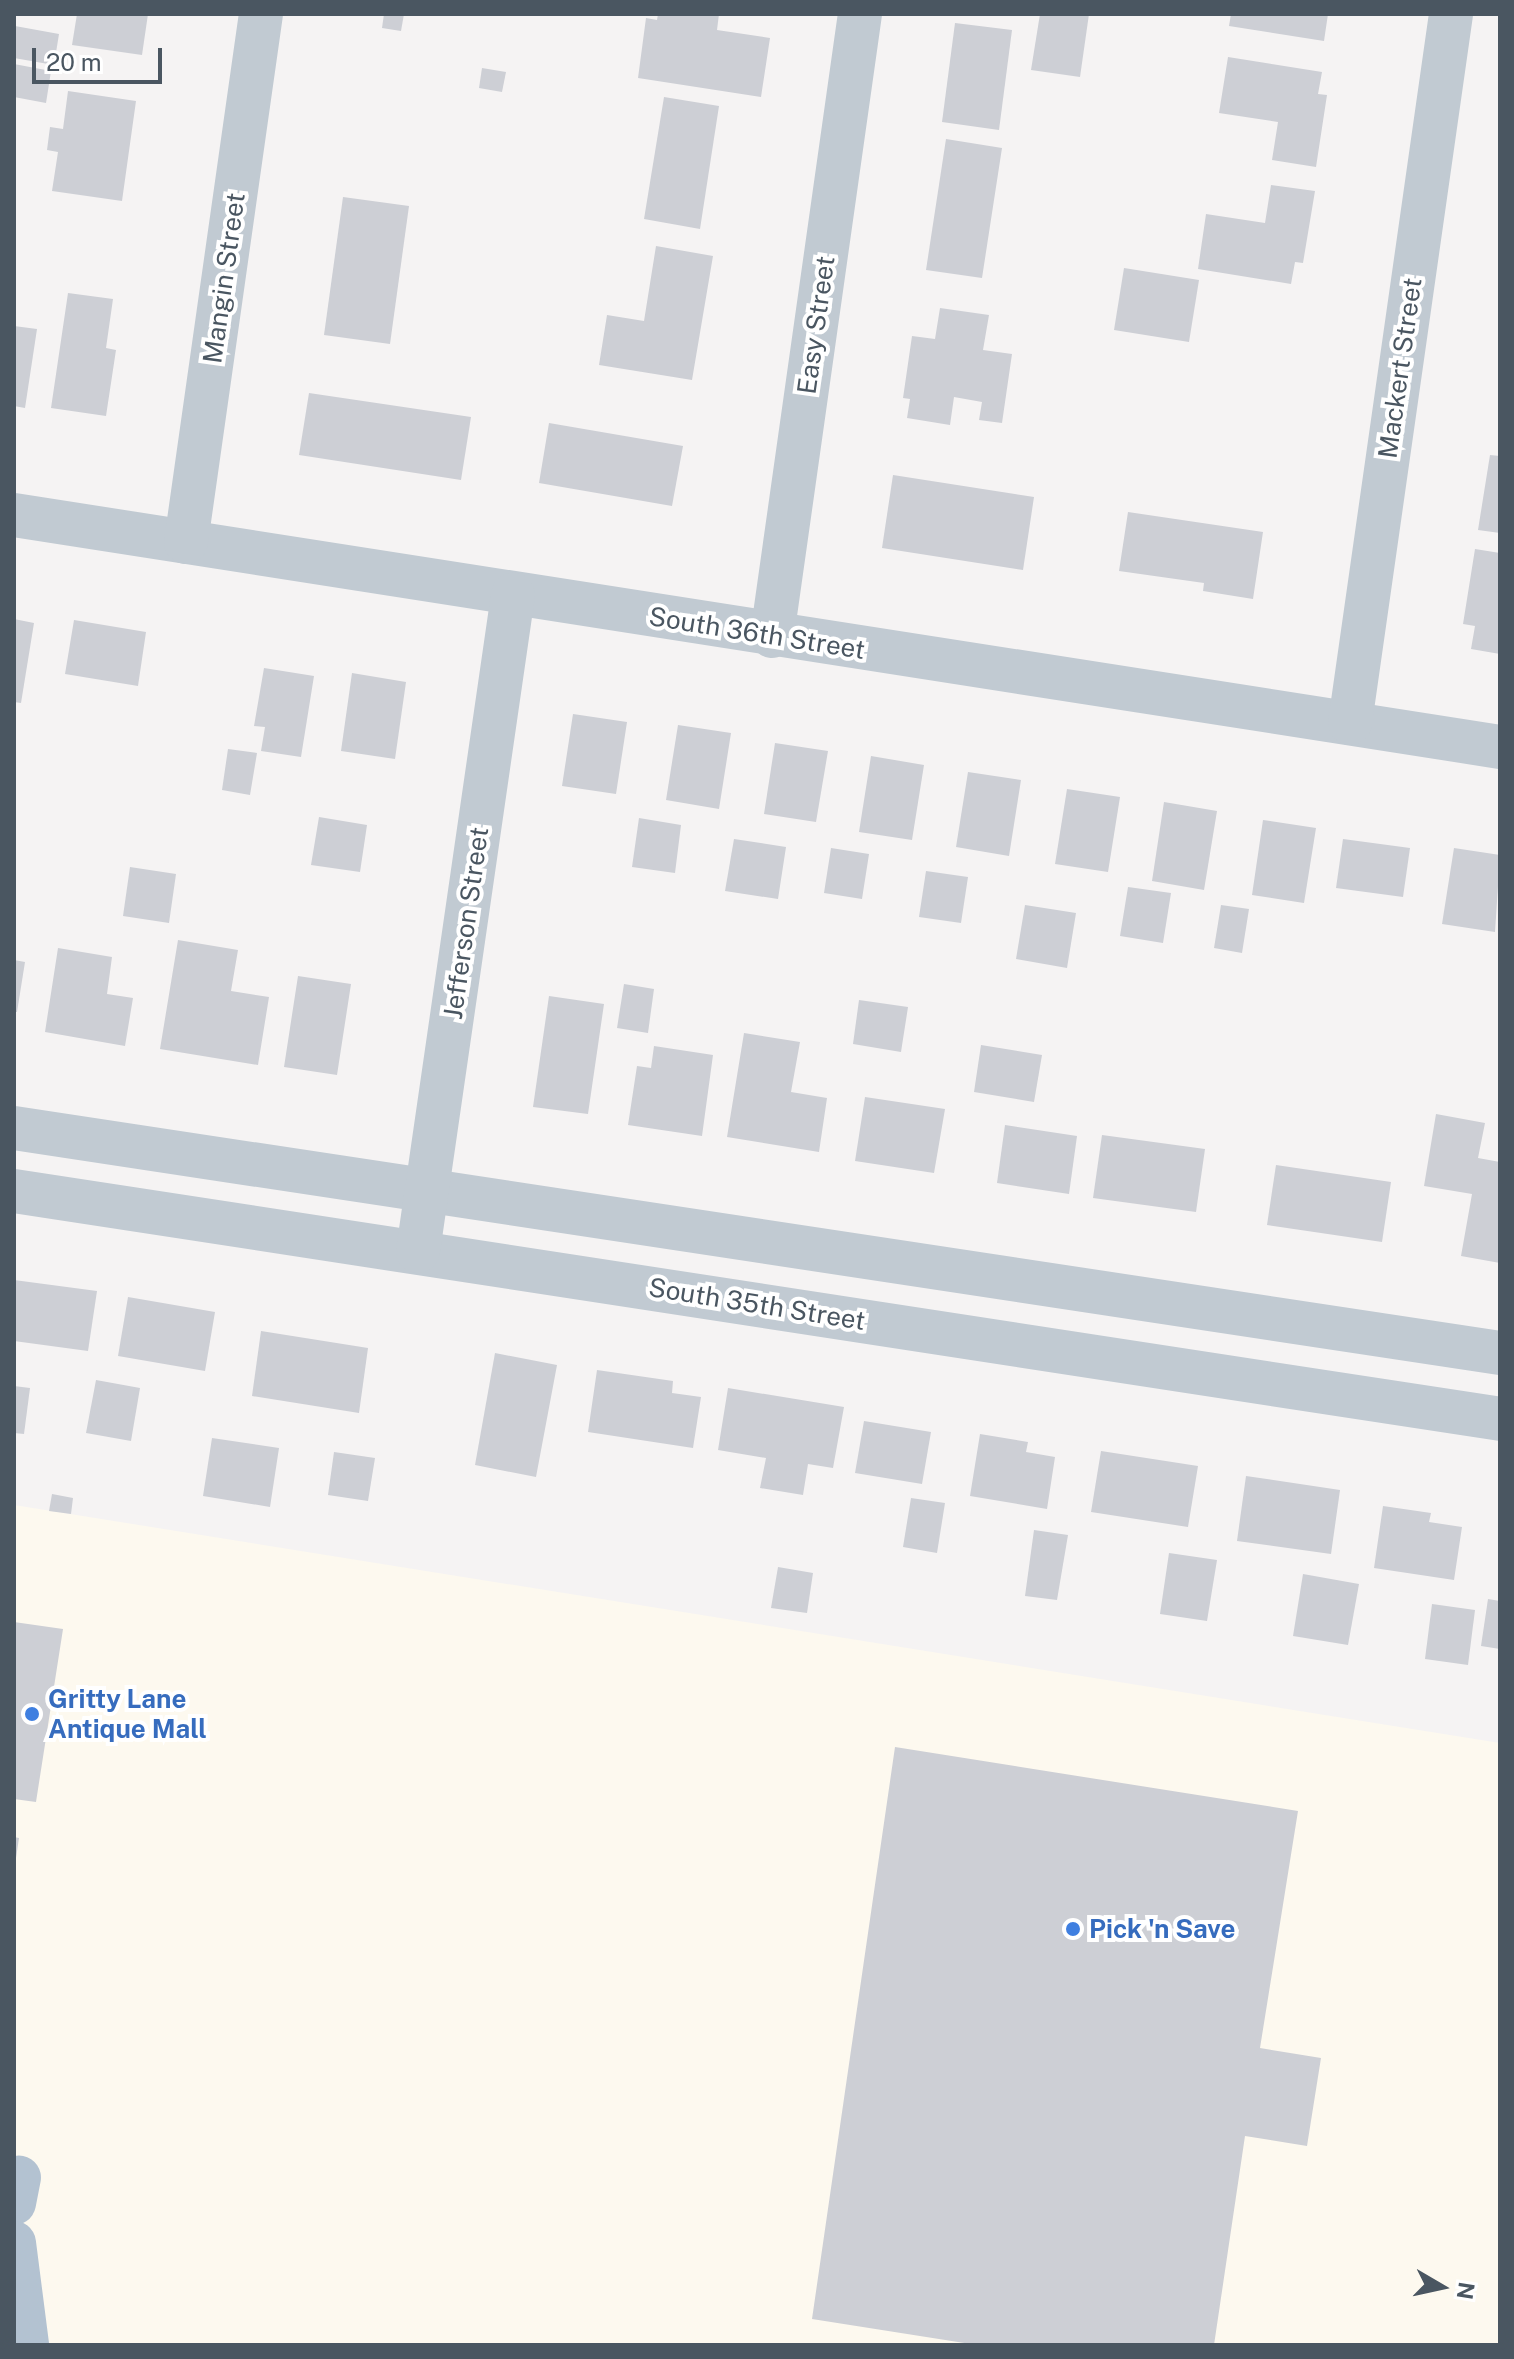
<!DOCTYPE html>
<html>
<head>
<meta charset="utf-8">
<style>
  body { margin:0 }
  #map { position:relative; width:1514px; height:2359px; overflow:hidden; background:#f5f3f3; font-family:"Public Sans",sans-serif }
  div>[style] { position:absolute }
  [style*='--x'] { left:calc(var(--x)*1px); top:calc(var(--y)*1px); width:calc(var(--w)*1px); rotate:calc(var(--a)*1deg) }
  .commercial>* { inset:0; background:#fdf9ef }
  .building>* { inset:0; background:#cdcfd5 }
  .minor>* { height:44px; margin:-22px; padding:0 22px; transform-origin:22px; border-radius:22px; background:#c1cad2 }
  .major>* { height:44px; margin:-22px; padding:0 22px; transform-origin:22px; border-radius:22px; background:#b3c2d1 }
  .dots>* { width:22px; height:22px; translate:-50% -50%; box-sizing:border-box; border:4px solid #fff; border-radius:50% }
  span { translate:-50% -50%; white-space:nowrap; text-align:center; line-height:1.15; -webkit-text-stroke:8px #fff; paint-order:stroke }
  .street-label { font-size:26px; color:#4a5661 }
  .shop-label { font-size:26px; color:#366cbe; font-weight:700 }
  .left { translate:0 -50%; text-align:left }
  .frame { position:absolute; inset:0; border:16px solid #4a5661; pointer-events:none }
  .north { position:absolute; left:1402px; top:2247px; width:80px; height:80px; -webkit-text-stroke:6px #fff; paint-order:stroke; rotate:99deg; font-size:22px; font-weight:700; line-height:32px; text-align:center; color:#4a5661 }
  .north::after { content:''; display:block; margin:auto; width:28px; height:36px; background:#4a5661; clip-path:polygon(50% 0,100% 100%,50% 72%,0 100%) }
  .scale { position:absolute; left:32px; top:48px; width:130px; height:36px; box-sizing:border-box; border:4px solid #4a5661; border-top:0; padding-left:10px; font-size:24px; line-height:28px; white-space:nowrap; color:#4a5661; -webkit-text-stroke:6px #fff; paint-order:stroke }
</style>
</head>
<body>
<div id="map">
  <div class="commercial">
    <i style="clip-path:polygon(14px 1505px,1500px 1743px,1500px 2345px,14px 2345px)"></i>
  </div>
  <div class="building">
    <i style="clip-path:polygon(77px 14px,148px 14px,142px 55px,72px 45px)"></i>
    <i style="clip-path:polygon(384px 14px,404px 14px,401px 31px,382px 28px)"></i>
    <i style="clip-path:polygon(658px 14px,719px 14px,717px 30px,770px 38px,761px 97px,638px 78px,646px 18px,657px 20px)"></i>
    <i style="clip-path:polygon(1040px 14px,1089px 14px,1080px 77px,1031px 70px)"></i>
    <i style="clip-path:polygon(1231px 14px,1328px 14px,1324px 41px,1229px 26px)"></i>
    <i style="clip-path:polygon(955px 23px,1012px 30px,999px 130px,942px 122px)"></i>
    <i style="clip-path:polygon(15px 26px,59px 34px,54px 65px,14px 58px)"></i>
    <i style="clip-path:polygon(1228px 57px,1322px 72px,1318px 94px,1327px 95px,1316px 167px,1272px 160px,1278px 122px,1219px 113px)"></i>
    <i style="clip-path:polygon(14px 64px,51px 71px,46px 103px,14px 97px)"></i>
    <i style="clip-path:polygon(482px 68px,506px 72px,502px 92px,479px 88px)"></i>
    <i style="clip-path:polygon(68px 91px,136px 101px,122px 201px,52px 191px,58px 152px,47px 150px,50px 127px,63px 129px)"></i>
    <i style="clip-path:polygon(664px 97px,719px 106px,700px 229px,644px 219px)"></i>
    <i style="clip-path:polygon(946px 139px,1002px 148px,982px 278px,926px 270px)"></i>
    <i style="clip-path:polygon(1271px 185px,1315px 191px,1303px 263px,1295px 262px,1291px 284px,1198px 269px,1206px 214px,1265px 223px)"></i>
    <i style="clip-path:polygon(343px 197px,409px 206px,390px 344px,324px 335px)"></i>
    <i style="clip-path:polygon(656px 246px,713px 256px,692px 380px,599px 365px,607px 315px,644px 321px)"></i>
    <i style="clip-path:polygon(1124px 268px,1199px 280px,1189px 342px,1114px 330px)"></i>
    <i style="clip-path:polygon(68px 293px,113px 299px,106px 348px,116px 350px,106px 416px,51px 408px)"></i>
    <i style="clip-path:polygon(940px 308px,989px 315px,983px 350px,1012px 354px,1002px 423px,979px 420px,982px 402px,954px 397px,950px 425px,907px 418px,910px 399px,903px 398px,912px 336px,935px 339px)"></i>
    <i style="clip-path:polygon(14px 326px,37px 329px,25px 408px,14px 406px)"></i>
    <i style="clip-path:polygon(309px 393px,471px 417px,461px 480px,299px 455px)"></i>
    <i style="clip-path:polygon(549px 423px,683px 446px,672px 506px,539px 483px)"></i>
    <i style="clip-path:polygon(1490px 455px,1500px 456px,1500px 533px,1478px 530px)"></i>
    <i style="clip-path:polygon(893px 475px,1034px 497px,1023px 570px,882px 548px)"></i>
    <i style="clip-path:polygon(1128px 512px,1263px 532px,1253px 599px,1203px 591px,1204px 583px,1119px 571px)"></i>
    <i style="clip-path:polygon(1475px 549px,1500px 553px,1500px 654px,1471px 649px,1475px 626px,1463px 624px)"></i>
    <i style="clip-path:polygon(14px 619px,34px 623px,21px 703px,14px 702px)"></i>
    <i style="clip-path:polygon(74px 620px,146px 632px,138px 686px,65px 674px)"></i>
    <i style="clip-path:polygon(264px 668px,314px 676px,301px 757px,261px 751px,265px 727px,254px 726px)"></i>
    <i style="clip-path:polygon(352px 673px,406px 682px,395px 759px,341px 751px)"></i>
    <i style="clip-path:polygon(573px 714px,627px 722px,616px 794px,562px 786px)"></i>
    <i style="clip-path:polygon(678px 725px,731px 733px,719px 809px,666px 800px)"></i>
    <i style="clip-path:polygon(775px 743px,828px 751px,816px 822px,764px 814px)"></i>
    <i style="clip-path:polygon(228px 749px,257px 753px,250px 795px,222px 790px)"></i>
    <i style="clip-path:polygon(871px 756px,924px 765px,912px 840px,859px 832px)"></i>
    <i style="clip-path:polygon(968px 772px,1021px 780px,1009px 856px,956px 847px)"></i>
    <i style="clip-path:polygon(1067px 789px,1120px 797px,1108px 872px,1055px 864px)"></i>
    <i style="clip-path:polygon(1164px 802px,1217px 811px,1204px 890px,1152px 881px)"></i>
    <i style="clip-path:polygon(319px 817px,367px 825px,360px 872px,311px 865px)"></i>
    <i style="clip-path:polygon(639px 818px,681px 825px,675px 873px,632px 867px)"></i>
    <i style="clip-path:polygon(1263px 820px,1316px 828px,1304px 903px,1252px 895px)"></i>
    <i style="clip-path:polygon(734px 839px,786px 847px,778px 899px,725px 891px)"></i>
    <i style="clip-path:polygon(1343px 839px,1410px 848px,1403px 897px,1336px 888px)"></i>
    <i style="clip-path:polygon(831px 848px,869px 854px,862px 899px,824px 893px)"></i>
    <i style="clip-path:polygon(1454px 848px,1500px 855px,1495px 932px,1442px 924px)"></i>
    <i style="clip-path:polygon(130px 867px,176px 874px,169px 923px,123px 916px)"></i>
    <i style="clip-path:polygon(926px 871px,968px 877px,961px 923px,919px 917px)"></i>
    <i style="clip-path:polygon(1128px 887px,1171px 893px,1163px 943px,1120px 936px)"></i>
    <i style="clip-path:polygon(1025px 905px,1076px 913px,1067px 968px,1016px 959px)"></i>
    <i style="clip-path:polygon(1221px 905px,1249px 909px,1242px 953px,1214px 948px)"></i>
    <i style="clip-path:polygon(178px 940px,238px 950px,231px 991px,269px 997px,258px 1065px,160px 1049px)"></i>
    <i style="clip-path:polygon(58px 948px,112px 957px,107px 994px,133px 998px,125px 1046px,45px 1032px)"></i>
    <i style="clip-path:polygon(14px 960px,25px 962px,17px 1012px,14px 1012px)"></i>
    <i style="clip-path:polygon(298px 976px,351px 984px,337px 1075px,284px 1067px)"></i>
    <i style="clip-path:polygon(624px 984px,654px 989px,648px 1033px,617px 1028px)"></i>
    <i style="clip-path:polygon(549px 996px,604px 1004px,588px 1114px,533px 1107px)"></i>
    <i style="clip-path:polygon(859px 1000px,908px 1007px,901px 1052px,853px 1044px)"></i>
    <i style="clip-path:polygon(744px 1033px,800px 1042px,791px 1092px,827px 1098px,819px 1152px,727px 1137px)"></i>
    <i style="clip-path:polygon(981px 1045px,1042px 1055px,1034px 1102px,974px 1092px)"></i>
    <i style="clip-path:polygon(654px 1046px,713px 1055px,702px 1136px,628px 1125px,637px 1066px,651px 1068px)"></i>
    <i style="clip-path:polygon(865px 1097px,945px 1109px,934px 1173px,855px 1161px)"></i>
    <i style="clip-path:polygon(1436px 1114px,1485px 1123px,1478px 1158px,1500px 1162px,1500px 1263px,1461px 1256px,1472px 1194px,1424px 1186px)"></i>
    <i style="clip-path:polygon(1005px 1125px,1077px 1136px,1069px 1194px,997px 1183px)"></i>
    <i style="clip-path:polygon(1102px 1135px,1205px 1149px,1196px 1212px,1093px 1198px)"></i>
    <i style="clip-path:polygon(1276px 1165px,1391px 1182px,1382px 1242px,1267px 1225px)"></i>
    <i style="clip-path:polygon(14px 1280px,97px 1291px,88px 1351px,14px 1341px)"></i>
    <i style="clip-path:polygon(128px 1297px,215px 1312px,205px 1371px,118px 1356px)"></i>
    <i style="clip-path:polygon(261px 1331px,368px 1348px,359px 1413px,252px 1396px)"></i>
    <i style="clip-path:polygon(495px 1353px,557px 1365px,536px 1477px,475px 1465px)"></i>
    <i style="clip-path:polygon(597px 1370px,673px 1381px,672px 1393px,701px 1397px,693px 1448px,588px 1432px)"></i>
    <i style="clip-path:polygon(96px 1380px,140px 1388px,131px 1441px,86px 1433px)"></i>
    <i style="clip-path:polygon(14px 1386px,30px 1388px,24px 1434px,14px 1433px)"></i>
    <i style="clip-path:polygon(728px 1388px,844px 1407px,833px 1468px,808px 1464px,803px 1495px,760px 1488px,766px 1458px,718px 1450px)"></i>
    <i style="clip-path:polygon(864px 1421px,931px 1432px,922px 1484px,855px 1473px)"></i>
    <i style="clip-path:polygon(980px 1434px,1028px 1442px,1026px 1452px,1055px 1457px,1047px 1509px,970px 1496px)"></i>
    <i style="clip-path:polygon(212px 1438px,279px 1448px,270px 1507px,203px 1496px)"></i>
    <i style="clip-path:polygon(1101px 1451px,1198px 1466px,1188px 1527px,1091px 1512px)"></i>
    <i style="clip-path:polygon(334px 1452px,375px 1458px,368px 1501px,328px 1495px)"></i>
    <i style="clip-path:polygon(1246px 1476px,1340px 1490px,1331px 1554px,1237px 1541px)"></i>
    <i style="clip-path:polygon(52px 1494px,73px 1498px,71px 1514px,49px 1511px)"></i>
    <i style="clip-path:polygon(911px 1498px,945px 1503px,937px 1553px,903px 1547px)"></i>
    <i style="clip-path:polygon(1383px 1506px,1431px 1513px,1429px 1522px,1462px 1527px,1454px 1580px,1374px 1568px)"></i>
    <i style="clip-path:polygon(1034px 1530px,1068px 1535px,1057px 1600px,1025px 1596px)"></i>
    <i style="clip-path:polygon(1169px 1553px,1217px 1560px,1207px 1621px,1160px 1614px)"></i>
    <i style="clip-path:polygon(778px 1567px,813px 1573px,807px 1613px,771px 1608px)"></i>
    <i style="clip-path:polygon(1303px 1574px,1359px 1584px,1348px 1645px,1293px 1636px)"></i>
    <i style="clip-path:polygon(1488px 1599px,1500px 1601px,1500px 1649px,1481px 1646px)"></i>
    <i style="clip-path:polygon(1432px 1604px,1475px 1610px,1468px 1665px,1425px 1659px)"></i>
    <i style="clip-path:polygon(14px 1622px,63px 1629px,36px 1802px,14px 1799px)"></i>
    <i style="clip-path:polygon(895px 1747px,1298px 1811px,1260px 2048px,1321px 2058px,1307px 2146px,1245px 2136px,1214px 2345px,977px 2345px,812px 2319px)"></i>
    <i style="clip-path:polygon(14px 1837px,19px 1838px,16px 1858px,14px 1858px)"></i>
  </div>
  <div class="minor">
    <i style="--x:14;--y:515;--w:1504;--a:8.87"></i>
    <i style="--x:186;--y:542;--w:533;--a:-81.92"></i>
    <i style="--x:772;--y:636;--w:628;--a:-81.95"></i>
    <i style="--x:1350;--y:723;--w:716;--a:-81.89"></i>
    <i style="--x:14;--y:1128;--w:1503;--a:8.61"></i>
    <i style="--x:14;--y:1191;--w:1503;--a:8.72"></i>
    <i style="--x:418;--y:1251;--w:663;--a:-81.76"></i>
  </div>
  <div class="major">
    <i style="--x:14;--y:2203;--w:26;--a:-79"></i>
    <i style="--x:14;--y:2243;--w:103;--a:82.7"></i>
  </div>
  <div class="dots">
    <i style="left:32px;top:1714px;background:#3f7fe0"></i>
    <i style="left:1073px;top:1929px;background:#3f7fe0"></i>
  </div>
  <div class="street-label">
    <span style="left:224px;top:278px;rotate:-82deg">Mangin Street</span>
    <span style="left:816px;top:325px;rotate:-82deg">Easy Street</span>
    <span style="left:1400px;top:368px;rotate:-82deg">Mackert Street</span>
    <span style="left:757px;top:633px;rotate:9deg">South 36th Street</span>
    <span style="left:466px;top:923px;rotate:-82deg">Jefferson Street</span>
    <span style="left:757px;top:1304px;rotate:9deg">South 35th Street</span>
  </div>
  <div class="shop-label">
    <span class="left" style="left:48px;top:1714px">Gritty Lane<br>Antique Mall</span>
    <span class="left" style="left:1089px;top:1929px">Pick 'n Save</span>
  </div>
  <div class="frame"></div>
  <div class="north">N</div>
  <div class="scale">20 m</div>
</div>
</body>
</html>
